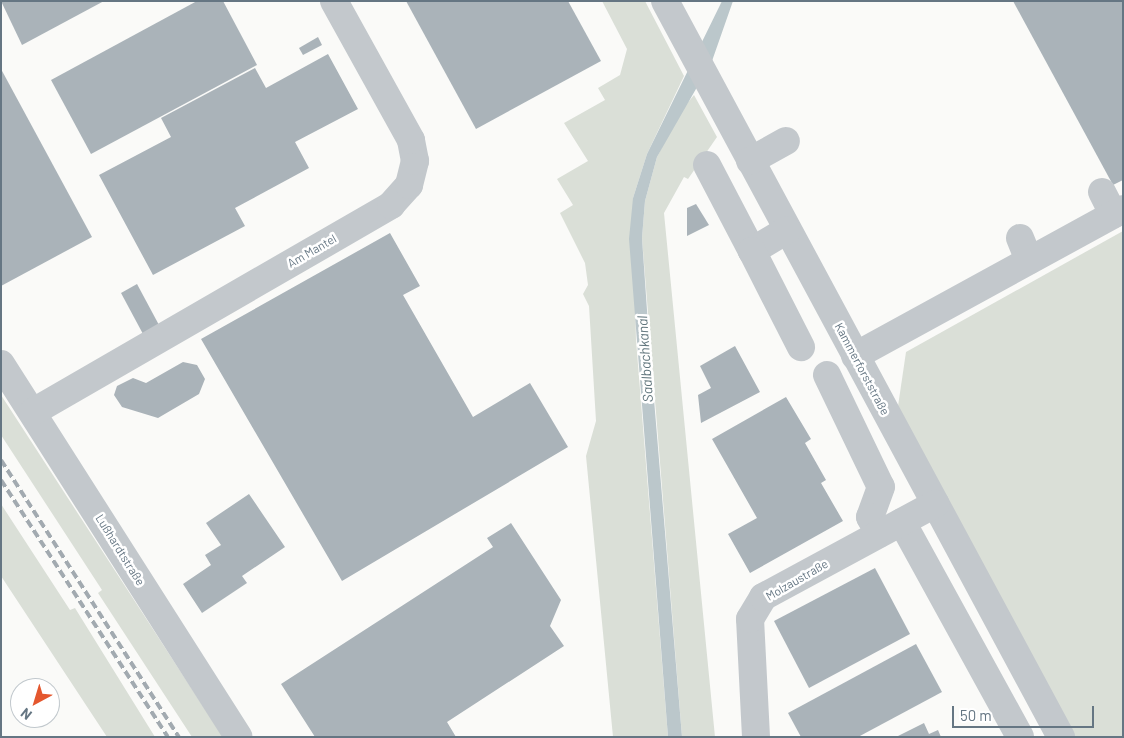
<!DOCTYPE html>
<html>
<head>
<meta charset="utf-8">
<style>
  body { margin:0 }
  #map { position:relative; width:1124px; height:738px; overflow:hidden; background:#fafaf8; font-family:Barlow,sans-serif }
  div>[style] { position:absolute }
  [style*='--x'] { left:calc(var(--x)*1px); top:calc(var(--y)*1px); width:calc(var(--w)*1px); rotate:calc(var(--a)*1deg) }
  .green>* { inset:0; background:#dadfd7 }
  .water>* { inset:0; background:#bbc7cb }
  .building>* { inset:0; background:#aab3b9 }
  .minor>* { height:28px; margin:-14px; padding:0 14px; transform-origin:14px; border-radius:14px; background:#c3c8cc }
  .rail>* { height:4px; margin-top:-2px; transform-origin:0; background:repeating-linear-gradient(90deg,#a2aab0 0 8px,transparent 0 12px) }
  span { translate:-50% -50%; white-space:nowrap; text-align:center; line-height:1.15; -webkit-text-stroke:5px #fff; paint-order:stroke }
  .street-label { font-size:12px; color:#657683 }
  .water-label { font-size:14px; color:#60757c; font-style:italic }
  .frame { position:absolute; inset:0; border:2px solid #657683; pointer-events:none }
  .north { position:absolute; left:10px; top:678px; width:50px; height:50px; box-sizing:border-box; background:#fff; border:1px solid #c1c8cd; border-radius:50%; rotate:219deg; font-size:14px; font-weight:700; line-height:20px; text-align:center; color:#657683 }
  .north::after { content:''; display:block; margin:auto; width:18px; height:22px; background:#e4572e; clip-path:polygon(50% 0,100% 100%,50% 72%,0 100%) }
  .scale { position:absolute; left:952px; top:706px; width:142px; height:22px; box-sizing:border-box; border:2px solid #657683; border-top:0; padding-left:6px; font-size:15px; line-height:18px; white-space:nowrap; color:#657683; -webkit-text-stroke:4px #fff; paint-order:stroke }
</style>
</head>
<body>
<div id="map">
  <div class="green">
    <i style="clip-path:polygon(602px 1px,645px 1px,684px 76px,647px 154px,633px 198px,636px 340px,668px 737px,613px 737px,586px 456px,596px 421px,589px 306px,583px 294px,588px 285px,585px 263px,560px 213px,573px 205px,557px 179px,588px 161px,564px 123px,605px 100px,598px 88px,620px 75px,627px 49px)"></i>
    <i style="clip-path:polygon(694px 95px,717px 137px,688px 179px,684px 177px,664px 213px,715px 737px,682px 737px,642px 238px,645px 201px,657px 157px,680px 112px)"></i>
    <i style="clip-path:polygon(1123px 231px,1123px 737px,1073px 737px,897px 413px,906px 352px)"></i>
    <i style="clip-path:polygon(1px 395px,223px 737px,192px 737px,98px 593px,102px 590px,1px 435px)"></i>
    <i style="clip-path:polygon(1px 504px,70px 610px,75px 608px,155px 737px,107px 737px,1px 576px)"></i>
  </div>
  <div class="water">
    <i style="clip-path:polygon(722px 1px,733px 1px,712px 61px,657px 157px,645px 201px,642px 238px,649px 339px,682px 737px,668px 737px,629px 239px,633px 198px,647px 154px)"></i>
  </div>
  <div class="building">
    <i style="clip-path:polygon(1px 1px,104px 1px,22px 45px)"></i>
    <i style="clip-path:polygon(197px 1px,223px 1px,257px 65px,91px 154px,51px 80px)"></i>
    <i style="clip-path:polygon(406px 1px,568px 1px,601px 61px,476px 129px)"></i>
    <i style="clip-path:polygon(1013px 1px,1123px 1px,1123px 180px,1113px 185px)"></i>
    <i style="clip-path:polygon(318px 37px,322px 45px,303px 55px,299px 48px)"></i>
    <i style="clip-path:polygon(328px 54px,358px 109px,295px 142px,309px 168px,235px 208px,245px 226px,153px 275px,99px 175px,171px 137px,161px 118px,255px 68px,266px 88px)"></i>
    <i style="clip-path:polygon(1px 69px,92px 237px,1px 286px)"></i>
    <i style="clip-path:polygon(696px 204px,709px 225px,687px 236px,687px 208px)"></i>
    <i style="clip-path:polygon(390px 233px,420px 286px,403px 295px,473px 417px,530px 383px,568px 447px,342px 581px,201px 339px)"></i>
    <i style="clip-path:polygon(137px 284px,159px 325px,143px 334px,121px 293px)"></i>
    <i style="clip-path:polygon(735px 346px,760px 392px,701px 423px,698px 395px,711px 388px,700px 366px)"></i>
    <i style="clip-path:polygon(183px 362px,197px 365px,205px 379px,199px 394px,158px 418px,122px 407px,114px 395px,117px 386px,133px 378px,146px 383px)"></i>
    <i style="clip-path:polygon(786px 397px,811px 439px,805px 443px,826px 480px,821px 483px,843px 521px,750px 573px,728px 534px,757px 518px,712px 439px)"></i>
    <i style="clip-path:polygon(249px 494px,285px 547px,242px 576px,247px 583px,202px 613px,183px 584px,211px 565px,205px 555px,221px 545px,206px 523px)"></i>
    <i style="clip-path:polygon(511px 523px,561px 600px,550px 626px,564px 646px,447px 722px,456px 737px,315px 737px,281px 684px,493px 547px,487px 538px)"></i>
    <i style="clip-path:polygon(875px 568px,910px 634px,809px 688px,774px 621px)"></i>
    <i style="clip-path:polygon(916px 644px,942px 692px,858px 737px,801px 737px,788px 713px)"></i>
    <i style="clip-path:polygon(924px 723px,929px 734px,938px 730px,941px 737px,896px 737px)"></i>
  </div>
  <div class="minor">
    <i style="--x:665;--y:1;--w:836;--a:61.72"></i>
    <i style="--x:750;--y:161;--w:41;--a:-29.1"></i>
    <i style="--x:707;--y:165;--w:97;--a:62.4"></i>
    <i style="--x:1102;--y:192;--w:25;--a:63"></i>
    <i style="--x:787;--y:230;--w:41;--a:149"></i>
    <i style="--x:752;--y:251;--w:108;--a:63"></i>
    <i style="--x:1020;--y:238;--w:24;--a:68"></i>
    <i style="--x:855;--y:356;--w:306;--a:-28.7"></i>
    <i style="--x:1;--y:364;--w:442;--a:57.5"></i>
    <i style="--x:827;--y:375;--w:124;--a:64.3"></i>
    <i style="--x:881;--y:487;--w:32;--a:110"></i>
    <i style="--x:870;--y:517;--w:19;--a:62"></i>
    <i style="--x:33;--y:412;--w:414;--a:-30"></i>
    <i style="--x:391;--y:205;--w:27;--a:-48"></i>
    <i style="--x:409;--y:185;--w:25;--a:-76"></i>
    <i style="--x:415;--y:161;--w:21;--a:-101"></i>
    <i style="--x:411;--y:140;--w:159;--a:-119"></i>
    <i style="--x:902;--y:522;--w:245;--a:61.2"></i>
    <i style="--x:756;--y:737;--w:118;--a:-92.9"></i>
    <i style="--x:750;--y:619;--w:26;--a:-59"></i>
    <i style="--x:763;--y:597;--w:196;--a:-28.4"></i>
  </div>
  <div class="rail">
    <i style="--x:1;--y:460;--w:329;--a:57.3"></i>
    <i style="--x:1;--y:480;--w:306;--a:57"></i>
  </div>
  <div class="street-label">
    <span style="left:312px;top:251px;rotate:-30deg">Am Mantel</span>
    <span style="left:862px;top:369px;rotate:62deg">Kammerforststraße</span>
    <span style="left:120px;top:550px;rotate:58deg">Lußhardtstraße</span>
    <span style="left:797px;top:580px;rotate:-30deg">Molzaustraße</span>
  </div>
  <div class="water-label">
    <span style="left:645px;top:359px;rotate:-94deg">Saalbachkanal</span>
  </div>
  <div class="frame"></div>
  <div class="north">N</div>
  <div class="scale">50 m</div>
</div>
</body>
</html>
